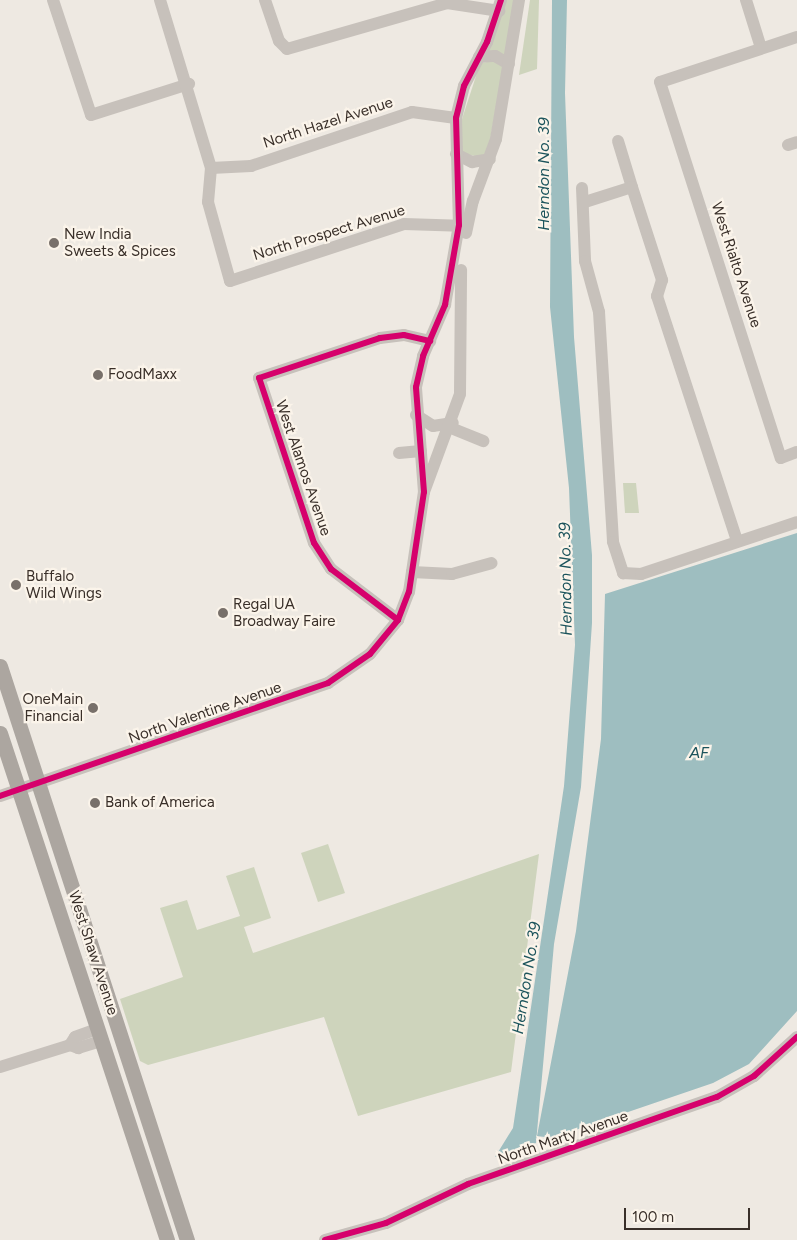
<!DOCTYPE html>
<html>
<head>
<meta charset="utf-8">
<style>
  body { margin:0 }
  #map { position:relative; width:797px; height:1240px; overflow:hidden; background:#eee9e2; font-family:Figtree,sans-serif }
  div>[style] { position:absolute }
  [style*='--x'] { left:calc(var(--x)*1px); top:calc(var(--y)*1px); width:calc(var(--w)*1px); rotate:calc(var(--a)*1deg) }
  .green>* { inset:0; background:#ced4bc }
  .water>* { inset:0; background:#9ebec0 }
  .minor>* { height:12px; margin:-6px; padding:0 6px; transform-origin:6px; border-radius:6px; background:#c7c1bb }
  .major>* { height:15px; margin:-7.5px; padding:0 7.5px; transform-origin:7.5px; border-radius:7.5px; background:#aca6a0 }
  .cycleway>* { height:6px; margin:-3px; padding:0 3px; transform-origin:3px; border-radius:3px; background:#d6006c }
  .dots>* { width:14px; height:14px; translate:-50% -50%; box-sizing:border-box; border:2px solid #fbf4ea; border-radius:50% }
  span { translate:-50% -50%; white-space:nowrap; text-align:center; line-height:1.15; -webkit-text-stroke:4.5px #fbf4ea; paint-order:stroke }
  .street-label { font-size:15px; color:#392f29 }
  .poi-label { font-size:15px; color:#392f29 }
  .left { translate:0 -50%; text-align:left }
  .right { translate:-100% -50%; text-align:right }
  .water-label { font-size:16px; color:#1c545c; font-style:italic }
  .scale { position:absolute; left:624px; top:1208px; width:126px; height:22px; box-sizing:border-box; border:2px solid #392f29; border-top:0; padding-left:6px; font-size:15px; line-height:18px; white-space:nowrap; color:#392f29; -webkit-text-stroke:4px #fbf4ea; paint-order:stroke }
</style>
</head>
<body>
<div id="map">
  <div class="green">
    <i style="clip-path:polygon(504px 0,514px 0,506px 56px,487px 52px)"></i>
    <i style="clip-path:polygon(530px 0,539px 0,537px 69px,519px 75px)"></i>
    <i style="clip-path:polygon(493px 61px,503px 67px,488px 152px,479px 157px,462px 153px,461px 122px,477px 73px,481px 63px)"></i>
    <i style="clip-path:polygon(623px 483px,636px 483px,639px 513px,625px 513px)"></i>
    <i style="clip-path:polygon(328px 844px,345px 893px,318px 902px,301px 853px)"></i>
    <i style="clip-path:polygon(539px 854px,511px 1072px,358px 1116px,324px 1017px,148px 1065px,140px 1061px,120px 999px,183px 977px,160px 908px,187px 900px,197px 930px,240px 916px,226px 876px,254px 867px,271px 918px,244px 927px,253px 953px)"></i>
  </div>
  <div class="water">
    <i style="clip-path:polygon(552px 0,567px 0,565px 93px,574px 337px,592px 555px,592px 623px,581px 787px,554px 944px,536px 1143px,495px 1157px,513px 1128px,564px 786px,575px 645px,569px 488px,550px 307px)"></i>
    <i style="clip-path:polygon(797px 533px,797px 1011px,749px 1064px,713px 1083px,552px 1138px,537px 1136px,576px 931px,601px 739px,605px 594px)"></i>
  </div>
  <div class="minor">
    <i style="--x:53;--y:0;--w:121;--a:71.7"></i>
    <i style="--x:91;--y:115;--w:103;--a:-17.6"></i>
    <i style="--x:160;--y:0;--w:176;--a:73.1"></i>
    <i style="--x:211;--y:168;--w:34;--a:95"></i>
    <i style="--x:208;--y:202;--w:82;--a:74.4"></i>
    <i style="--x:230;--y:281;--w:183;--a:-18.1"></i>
    <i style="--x:404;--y:224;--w:63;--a:1.8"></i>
    <i style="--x:265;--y:0;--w:43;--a:71.1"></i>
    <i style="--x:279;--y:41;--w:11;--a:45"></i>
    <i style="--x:287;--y:49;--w:166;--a:-16"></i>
    <i style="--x:447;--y:3;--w:53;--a:8.7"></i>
    <i style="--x:746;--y:0;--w:50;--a:72.6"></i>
    <i style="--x:797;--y:37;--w:144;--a:161.8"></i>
    <i style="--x:660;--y:82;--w:395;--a:72.2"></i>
    <i style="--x:781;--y:458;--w:17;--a:-21"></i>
    <i style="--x:479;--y:57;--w:16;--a:-4"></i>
    <i style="--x:495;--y:56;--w:16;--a:30"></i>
    <i style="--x:618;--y:141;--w:48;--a:73.1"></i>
    <i style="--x:788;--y:145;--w:9;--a:-18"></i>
    <i style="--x:456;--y:154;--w:18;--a:27"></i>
    <i style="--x:472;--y:162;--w:18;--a:-9"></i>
    <i style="--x:211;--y:168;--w:40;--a:-2.9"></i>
    <i style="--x:251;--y:166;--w:170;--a:-18.5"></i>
    <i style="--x:412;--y:112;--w:44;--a:7.8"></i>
    <i style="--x:582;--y:188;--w:73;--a:87.6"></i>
    <i style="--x:585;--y:261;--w:53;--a:74.6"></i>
    <i style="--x:599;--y:312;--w:230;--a:86.5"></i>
    <i style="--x:613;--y:542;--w:33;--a:72"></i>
    <i style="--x:623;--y:573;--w:18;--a:3"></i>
    <i style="--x:641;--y:574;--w:164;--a:-18.4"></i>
    <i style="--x:585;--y:202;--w:49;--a:-17.7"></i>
    <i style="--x:632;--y:187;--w:98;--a:72.1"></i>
    <i style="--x:662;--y:280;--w:17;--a:107"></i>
    <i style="--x:657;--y:296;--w:258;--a:71.9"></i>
    <i style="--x:466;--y:233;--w:33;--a:-78"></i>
    <i style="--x:473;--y:201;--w:66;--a:-69.6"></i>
    <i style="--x:496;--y:139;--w:141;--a:-80.6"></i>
    <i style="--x:416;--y:415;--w:20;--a:33"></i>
    <i style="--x:433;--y:426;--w:20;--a:-9"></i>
    <i style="--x:451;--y:428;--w:35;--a:22"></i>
    <i style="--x:399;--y:453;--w:22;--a:-5"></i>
    <i style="--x:424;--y:492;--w:104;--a:-69.8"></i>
    <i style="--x:460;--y:394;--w:124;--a:-89.5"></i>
    <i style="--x:412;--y:572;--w:40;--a:2.9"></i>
    <i style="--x:452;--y:574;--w:41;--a:-15.4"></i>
    <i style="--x:398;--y:620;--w:84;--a:-142.7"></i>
    <i style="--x:331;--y:569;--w:31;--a:-123"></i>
    <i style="--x:314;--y:543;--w:174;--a:-108.4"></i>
    <i style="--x:259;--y:378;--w:127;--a:-18.3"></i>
    <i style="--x:380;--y:338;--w:24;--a:-7"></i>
    <i style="--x:404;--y:335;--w:27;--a:13"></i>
    <i style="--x:0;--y:796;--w:347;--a:-19"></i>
    <i style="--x:328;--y:683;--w:51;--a:-34.6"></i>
    <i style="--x:370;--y:654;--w:44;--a:-50.5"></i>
    <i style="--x:398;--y:620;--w:30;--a:-69"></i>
    <i style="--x:409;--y:592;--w:101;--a:-81.5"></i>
    <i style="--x:424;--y:492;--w:105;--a:-94.4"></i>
    <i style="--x:416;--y:387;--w:32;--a:-77"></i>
    <i style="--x:423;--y:356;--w:56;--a:-66.7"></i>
    <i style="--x:445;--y:305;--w:81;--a:-80.1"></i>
    <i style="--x:459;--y:225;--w:107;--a:-91.6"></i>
    <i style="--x:456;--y:118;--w:33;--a:-76"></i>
    <i style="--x:464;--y:86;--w:50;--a:-62.4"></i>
    <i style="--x:487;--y:42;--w:44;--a:-71.6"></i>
    <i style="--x:70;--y:1045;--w:9;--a:21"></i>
    <i style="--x:78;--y:1048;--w:24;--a:-17"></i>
    <i style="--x:0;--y:1067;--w:73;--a:-17.4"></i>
    <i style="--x:70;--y:1045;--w:9;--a:-58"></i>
    <i style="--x:75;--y:1037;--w:23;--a:-20"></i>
    <i style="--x:325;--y:1240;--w:63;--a:-15.6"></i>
    <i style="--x:386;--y:1223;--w:91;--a:-25.4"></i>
    <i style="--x:468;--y:1184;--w:264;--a:-19.3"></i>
    <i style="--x:717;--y:1097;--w:43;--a:-29.6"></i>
    <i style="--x:754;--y:1076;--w:58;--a:-42.2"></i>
  </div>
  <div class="major">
    <i style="--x:0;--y:666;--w:604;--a:71.96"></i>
    <i style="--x:0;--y:733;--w:534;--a:71.77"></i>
  </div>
  <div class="cycleway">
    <i style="--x:398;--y:620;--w:84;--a:-142.7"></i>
    <i style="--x:331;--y:569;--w:31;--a:-123"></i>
    <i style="--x:314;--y:543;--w:174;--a:-108.4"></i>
    <i style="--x:259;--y:378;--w:127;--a:-18.3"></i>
    <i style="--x:380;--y:338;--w:24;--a:-7"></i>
    <i style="--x:404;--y:335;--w:27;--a:13"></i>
    <i style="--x:0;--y:796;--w:347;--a:-19"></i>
    <i style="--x:328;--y:683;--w:51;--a:-34.6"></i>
    <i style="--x:370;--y:654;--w:44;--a:-50.5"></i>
    <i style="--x:398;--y:620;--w:30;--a:-69"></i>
    <i style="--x:409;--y:592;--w:101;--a:-81.5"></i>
    <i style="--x:424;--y:492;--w:105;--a:-94.4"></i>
    <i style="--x:416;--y:387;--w:32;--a:-77"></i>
    <i style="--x:423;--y:356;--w:56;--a:-66.7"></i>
    <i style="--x:445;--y:305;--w:81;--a:-80.1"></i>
    <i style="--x:459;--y:225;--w:107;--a:-91.6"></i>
    <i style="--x:456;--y:118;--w:33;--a:-76"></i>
    <i style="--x:464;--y:86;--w:50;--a:-62.4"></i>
    <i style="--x:487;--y:42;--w:44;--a:-71.6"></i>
    <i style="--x:325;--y:1240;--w:63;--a:-15.6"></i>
    <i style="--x:386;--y:1223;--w:91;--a:-25.4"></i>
    <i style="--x:468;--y:1184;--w:264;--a:-19.3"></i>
    <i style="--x:717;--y:1097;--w:43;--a:-29.6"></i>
    <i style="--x:754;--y:1076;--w:58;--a:-42.2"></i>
  </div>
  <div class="dots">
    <i style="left:54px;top:243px;background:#78706a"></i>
    <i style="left:98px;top:375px;background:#78706a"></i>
    <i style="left:16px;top:585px;background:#78706a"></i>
    <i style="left:223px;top:613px;background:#78706a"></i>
    <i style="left:93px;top:708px;background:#78706a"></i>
    <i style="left:95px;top:803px;background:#78706a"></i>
  </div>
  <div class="street-label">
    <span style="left:328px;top:123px;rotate:-18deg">North Hazel Avenue</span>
    <span style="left:329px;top:233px;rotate:-17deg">North Prospect Avenue</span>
    <span style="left:736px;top:265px;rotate:72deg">West Rialto Avenue</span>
    <span style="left:303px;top:468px;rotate:71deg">West Alamos Avenue</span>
    <span style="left:205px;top:713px;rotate:-19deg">North Valentine Avenue</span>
    <span style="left:93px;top:953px;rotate:72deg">West Shaw Avenue</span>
    <span style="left:563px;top:1138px;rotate:-19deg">North Marty Avenue</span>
  </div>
  <div class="poi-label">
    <span class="left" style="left:64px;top:243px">New India<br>Sweets &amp; Spices</span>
    <span class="left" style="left:108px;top:375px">FoodMaxx</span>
    <span class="left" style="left:26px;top:585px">Buffalo<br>Wild Wings</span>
    <span class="left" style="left:233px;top:613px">Regal UA<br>Broadway Faire</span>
    <span class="right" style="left:83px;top:708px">OneMain<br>Financial</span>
    <span class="left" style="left:105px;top:803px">Bank of America</span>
  </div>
  <div class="water-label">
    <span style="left:544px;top:174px;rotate:-90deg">Herndon No. 39</span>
    <span style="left:566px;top:579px;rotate:-91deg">Herndon No. 39</span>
    <span style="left:699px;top:753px">AF</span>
    <span style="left:527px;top:978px;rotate:-81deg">Herndon No. 39</span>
  </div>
  <div class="scale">100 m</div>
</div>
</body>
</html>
